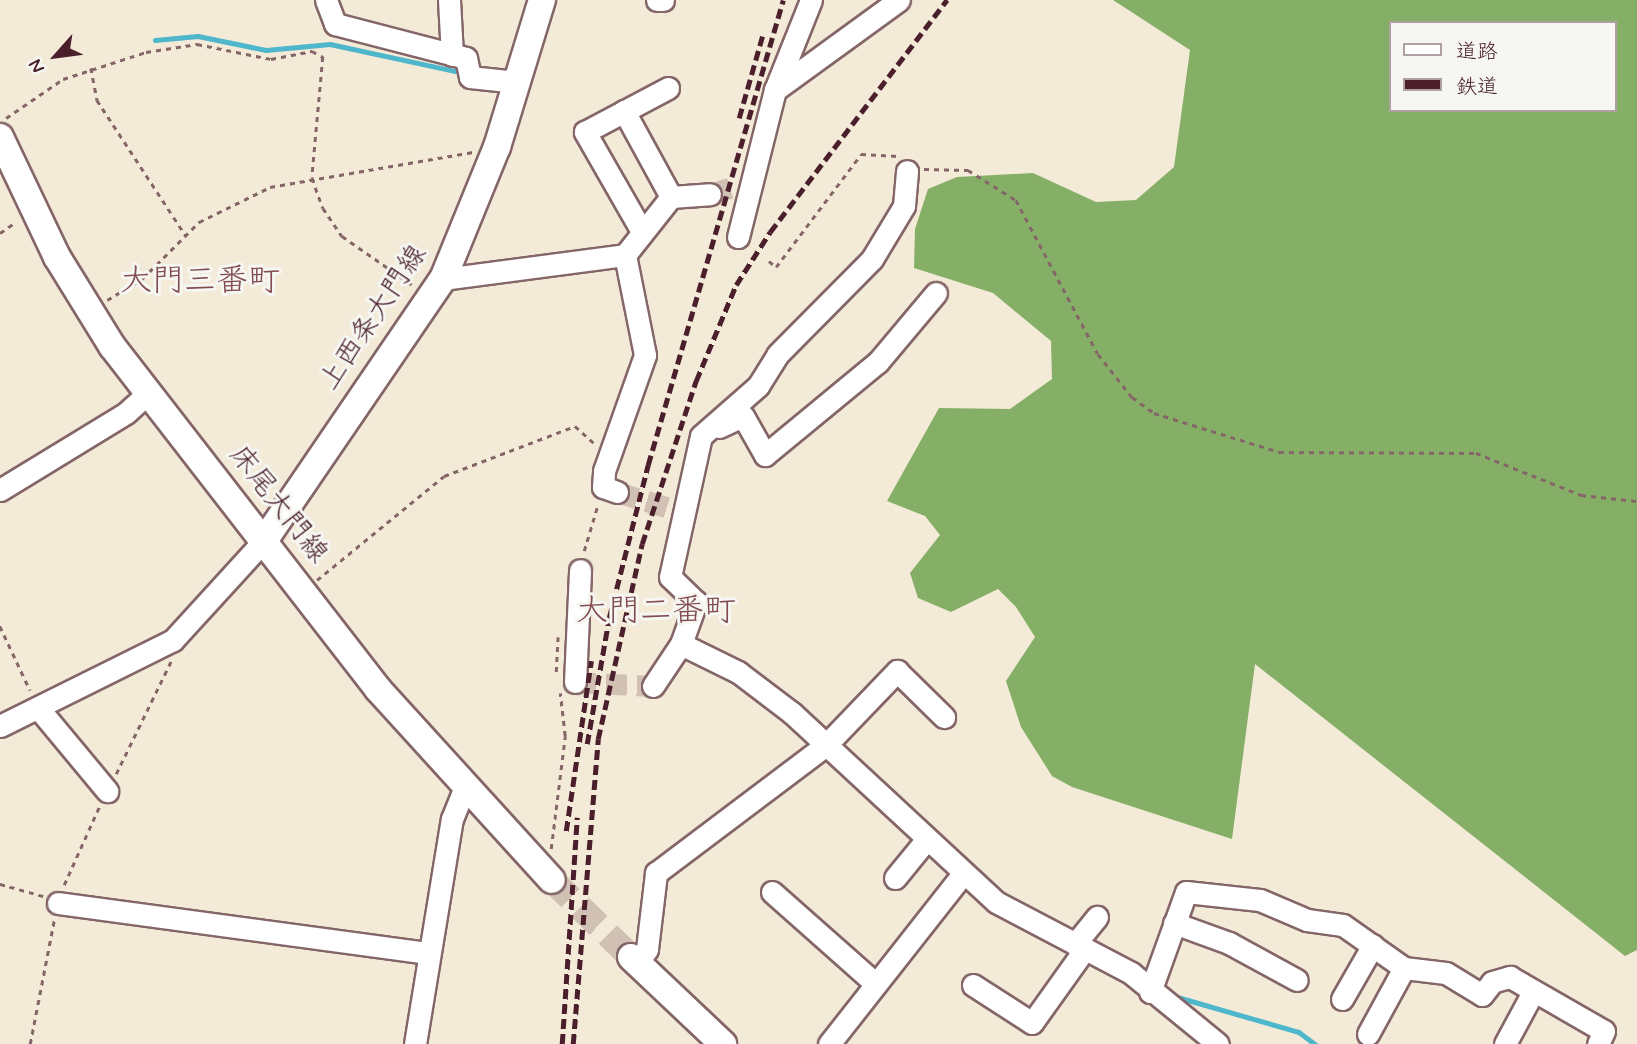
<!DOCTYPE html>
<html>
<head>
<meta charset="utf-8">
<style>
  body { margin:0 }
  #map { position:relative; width:1637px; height:1044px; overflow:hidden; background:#f3ead8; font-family:Mynerve,"Klee One",sans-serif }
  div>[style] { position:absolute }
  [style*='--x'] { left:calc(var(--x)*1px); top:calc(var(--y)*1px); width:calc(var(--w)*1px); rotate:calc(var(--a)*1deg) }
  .forest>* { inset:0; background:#85af66 }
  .stream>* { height:4.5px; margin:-2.25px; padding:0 2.25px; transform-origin:2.25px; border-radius:2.25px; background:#4eb7cc }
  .minor-tunnel>* { height:21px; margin-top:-10.5px; transform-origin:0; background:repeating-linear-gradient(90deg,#d1c1b5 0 21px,transparent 0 31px) }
  .major-tunnel>* { height:26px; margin-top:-13px; transform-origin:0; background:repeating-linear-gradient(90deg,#d1c1b5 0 26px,transparent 0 39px) }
  .path>* { height:2.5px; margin-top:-1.25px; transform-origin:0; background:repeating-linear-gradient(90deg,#856668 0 5px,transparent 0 10px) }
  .roads { filter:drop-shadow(2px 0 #856668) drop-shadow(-2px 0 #856668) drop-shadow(0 2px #856668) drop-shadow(0 -2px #856668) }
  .minor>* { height:21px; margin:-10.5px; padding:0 10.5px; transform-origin:10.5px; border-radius:10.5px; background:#fff }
  .major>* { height:26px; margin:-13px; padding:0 13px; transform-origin:13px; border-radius:13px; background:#fff }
  .rail>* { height:4.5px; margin-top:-2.25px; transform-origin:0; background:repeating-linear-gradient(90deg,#4a1f2b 0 10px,transparent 0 15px) }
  span { translate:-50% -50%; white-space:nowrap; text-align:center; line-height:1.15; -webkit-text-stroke:6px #f6f6f2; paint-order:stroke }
  .street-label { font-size:28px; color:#4a1f2b }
  .quarter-label { font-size:32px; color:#824c50 }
  .legend { position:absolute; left:1389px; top:21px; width:228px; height:91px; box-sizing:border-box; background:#f6f6f2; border:2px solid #b1a0a2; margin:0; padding:9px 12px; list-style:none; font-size:21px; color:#4a1f2b }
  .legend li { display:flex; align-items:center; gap:14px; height:35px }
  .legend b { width:35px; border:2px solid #b1a0a2 }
  .north { position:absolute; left:21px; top:21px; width:70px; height:70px; -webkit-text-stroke:5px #f6f6f2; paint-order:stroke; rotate:242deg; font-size:19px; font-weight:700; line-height:28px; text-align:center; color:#4a1f2b }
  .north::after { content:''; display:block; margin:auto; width:24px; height:32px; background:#4a1f2b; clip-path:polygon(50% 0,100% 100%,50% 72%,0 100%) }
</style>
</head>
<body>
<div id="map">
  <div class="forest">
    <i style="clip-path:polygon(evenodd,1113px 0,1637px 0,1637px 950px,1625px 956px,1255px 664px,1232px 839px,1072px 787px,1052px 776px,1021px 727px,1006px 681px,1035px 637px,1016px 607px,998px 589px,951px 612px,918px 598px,910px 573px,940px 535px,925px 516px,887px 501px,939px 408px,1010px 409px,1052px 379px,1051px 341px,993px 293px,914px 268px,915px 229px,928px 189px,957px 177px,1033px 173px,1096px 202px,1136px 200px,1174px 167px,1190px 50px,1113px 0,1390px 23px,1614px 23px,1614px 110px,1390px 110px,1390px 23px)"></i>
  </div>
  <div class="stream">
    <i style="--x:155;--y:40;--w:43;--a:-5.3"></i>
    <i style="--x:198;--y:36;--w:69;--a:11.6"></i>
    <i style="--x:266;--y:50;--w:64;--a:-5.4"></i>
    <i style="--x:330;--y:44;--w:128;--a:12.2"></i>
    <i style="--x:1174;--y:996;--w:130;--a:16.1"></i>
    <i style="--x:1299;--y:1032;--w:20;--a:37"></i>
  </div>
  <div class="minor-tunnel">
    <i style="--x:710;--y:194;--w:28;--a:-17"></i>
    <i style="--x:617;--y:492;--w:59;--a:16.9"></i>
    <i style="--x:575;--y:682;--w:78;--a:2.9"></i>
  </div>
  <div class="major-tunnel">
    <i style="--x:552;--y:880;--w:110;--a:44.3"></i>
  </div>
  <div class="path">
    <i style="--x:91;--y:68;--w:33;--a:79"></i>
    <i style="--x:97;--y:100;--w:163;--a:56.8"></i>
    <i style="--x:6;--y:118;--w:69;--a:-34.4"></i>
    <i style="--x:63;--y:79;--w:87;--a:-18"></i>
    <i style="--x:146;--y:52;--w:52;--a:-8.9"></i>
    <i style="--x:197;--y:44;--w:76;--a:11.5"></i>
    <i style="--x:271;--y:59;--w:42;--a:-11"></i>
    <i style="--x:312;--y:51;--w:13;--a:29"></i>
    <i style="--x:323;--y:57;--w:121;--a:95.2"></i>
    <i style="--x:312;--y:178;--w:32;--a:70"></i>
    <i style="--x:323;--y:208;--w:34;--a:56"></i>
    <i style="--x:342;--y:236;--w:88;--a:34.8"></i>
    <i style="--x:924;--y:169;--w:44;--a:1.3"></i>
    <i style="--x:968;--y:170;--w:57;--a:32"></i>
    <i style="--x:1016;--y:200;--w:174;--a:62"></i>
    <i style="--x:1098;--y:354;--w:55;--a:51.7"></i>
    <i style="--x:1132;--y:397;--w:27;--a:36"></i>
    <i style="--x:1154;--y:413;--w:131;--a:17.3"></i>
    <i style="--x:1279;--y:452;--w:197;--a:0.3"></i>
    <i style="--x:1476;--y:453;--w:113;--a:21.8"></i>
    <i style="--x:1581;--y:495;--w:56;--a:6.1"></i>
    <i style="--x:0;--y:233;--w:19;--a:-35"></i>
    <i style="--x:769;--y:261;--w:9;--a:41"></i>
    <i style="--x:776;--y:267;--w:141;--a:-53"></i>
    <i style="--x:861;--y:154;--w:37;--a:3"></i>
    <i style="--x:107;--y:300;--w:41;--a:-31"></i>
    <i style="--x:142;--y:279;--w:81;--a:-45"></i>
    <i style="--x:199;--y:222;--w:79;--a:-26.2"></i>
    <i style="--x:270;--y:187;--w:206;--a:-9.8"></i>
    <i style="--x:584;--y:551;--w:49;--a:-73.4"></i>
    <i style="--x:317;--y:580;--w:164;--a:-39.3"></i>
    <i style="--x:444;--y:476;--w:140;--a:-20.9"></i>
    <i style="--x:575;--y:426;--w:27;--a:42"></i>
    <i style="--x:0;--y:626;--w:71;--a:64.9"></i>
    <i style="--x:556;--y:672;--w:35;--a:-87"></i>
    <i style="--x:116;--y:774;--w:126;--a:-64"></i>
    <i style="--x:551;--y:849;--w:114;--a:-82.9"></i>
    <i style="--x:565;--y:736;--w:43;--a:-96.6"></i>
    <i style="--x:0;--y:884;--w:45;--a:15.6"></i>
    <i style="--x:64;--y:885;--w:88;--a:-65.8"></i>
    <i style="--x:30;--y:1044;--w:126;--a:-79"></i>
  </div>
  <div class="roads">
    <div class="minor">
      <i style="--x:326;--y:0;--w:26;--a:69"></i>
      <i style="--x:335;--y:24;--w:135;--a:14.5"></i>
      <i style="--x:466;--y:58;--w:19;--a:78"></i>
      <i style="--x:470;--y:77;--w:47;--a:6.1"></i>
      <i style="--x:449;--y:0;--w:55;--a:86.9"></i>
      <i style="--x:657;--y:0;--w:6;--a:0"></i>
      <i style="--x:775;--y:90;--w:153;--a:-36"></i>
      <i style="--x:624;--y:111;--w:98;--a:61.3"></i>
      <i style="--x:640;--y:228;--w:111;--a:-119.8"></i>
      <i style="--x:585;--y:132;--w:94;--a:-27.9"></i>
      <i style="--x:738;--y:237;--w:152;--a:-75.9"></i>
      <i style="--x:775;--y:90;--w:97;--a:-68.2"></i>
      <i style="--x:443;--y:279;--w:184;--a:-7.5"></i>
      <i style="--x:719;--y:427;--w:26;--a:-25"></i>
      <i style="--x:743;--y:416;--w:45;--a:60.6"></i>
      <i style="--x:765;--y:455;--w:146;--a:-39.5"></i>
      <i style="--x:878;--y:362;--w:90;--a:-50"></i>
      <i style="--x:0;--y:490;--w:148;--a:-31.4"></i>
      <i style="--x:126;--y:413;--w:30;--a:-42"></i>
      <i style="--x:617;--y:492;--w:15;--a:-160"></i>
      <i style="--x:603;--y:487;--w:16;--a:-86"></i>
      <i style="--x:604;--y:471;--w:123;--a:-70.5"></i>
      <i style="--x:645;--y:355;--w:102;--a:-101.3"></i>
      <i style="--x:625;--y:255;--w:74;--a:-51.6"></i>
      <i style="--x:671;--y:197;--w:39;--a:-4"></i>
      <i style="--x:681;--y:644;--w:64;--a:26.2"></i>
      <i style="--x:738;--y:672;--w:68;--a:37.2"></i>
      <i style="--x:792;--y:713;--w:278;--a:42.8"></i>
      <i style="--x:996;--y:902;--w:153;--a:27.7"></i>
      <i style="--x:1131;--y:973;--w:112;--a:39.2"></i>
      <i style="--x:575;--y:682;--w:112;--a:-87.4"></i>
      <i style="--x:653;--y:686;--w:50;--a:-56.3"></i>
      <i style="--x:681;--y:644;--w:45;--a:-70.3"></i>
      <i style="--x:696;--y:602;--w:36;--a:-136"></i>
      <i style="--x:670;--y:577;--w:144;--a:-77.6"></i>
      <i style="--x:701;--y:436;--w:76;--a:-41.3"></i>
      <i style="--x:758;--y:386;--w:36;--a:-58"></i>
      <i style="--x:777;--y:355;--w:135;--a:-45.3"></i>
      <i style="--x:872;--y:259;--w:62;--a:-58.9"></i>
      <i style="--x:904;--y:206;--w:35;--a:-85"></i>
      <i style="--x:39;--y:709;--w:107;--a:50.3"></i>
      <i style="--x:0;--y:726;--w:193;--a:-26.4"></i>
      <i style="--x:173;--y:640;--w:138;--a:-47.6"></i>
      <i style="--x:895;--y:878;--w:49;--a:-50.8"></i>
      <i style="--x:772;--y:892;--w:137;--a:41.5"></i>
      <i style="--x:58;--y:903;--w:371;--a:7.7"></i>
      <i style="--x:1174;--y:923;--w:59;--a:20"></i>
      <i style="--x:1229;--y:943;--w:77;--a:28.6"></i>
      <i style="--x:1075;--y:944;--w:35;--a:-51"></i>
      <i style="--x:637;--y:964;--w:18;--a:-56"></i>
      <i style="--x:647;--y:949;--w:77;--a:-83.2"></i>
      <i style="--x:656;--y:873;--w:213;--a:-37"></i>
      <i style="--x:826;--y:745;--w:103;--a:-46.2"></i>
      <i style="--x:897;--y:671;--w:66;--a:44.4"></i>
      <i style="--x:973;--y:985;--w:70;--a:32.8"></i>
      <i style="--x:1032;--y:1023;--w:90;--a:-54.5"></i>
      <i style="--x:1150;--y:992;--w:106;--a:-70.2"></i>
      <i style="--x:1186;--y:892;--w:74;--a:6.2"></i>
      <i style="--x:1260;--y:900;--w:51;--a:23.1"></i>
      <i style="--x:1307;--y:920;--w:36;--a:8"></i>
      <i style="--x:1343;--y:925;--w:75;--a:35.2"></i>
      <i style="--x:1404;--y:968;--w:42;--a:6.8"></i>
      <i style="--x:1446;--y:973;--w:42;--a:31.4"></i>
      <i style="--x:1482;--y:995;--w:16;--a:-52"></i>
      <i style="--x:1492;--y:982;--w:19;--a:-16"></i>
      <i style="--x:1510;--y:977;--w:108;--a:29.9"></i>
      <i style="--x:1604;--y:1031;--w:14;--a:115"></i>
      <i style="--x:1342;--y:999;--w:62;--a:-60.1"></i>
      <i style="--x:1368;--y:1034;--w:75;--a:-61.4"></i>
      <i style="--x:415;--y:1044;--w:228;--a:-80.7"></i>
      <i style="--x:452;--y:819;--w:31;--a:-68"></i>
      <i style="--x:829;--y:1044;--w:215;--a:-51.8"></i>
      <i style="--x:1505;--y:1044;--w:59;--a:-61.7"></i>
    </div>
    <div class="major">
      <i style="--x:0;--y:137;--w:133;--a:64.6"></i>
      <i style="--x:57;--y:257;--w:105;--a:58.3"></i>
      <i style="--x:112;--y:346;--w:434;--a:52.2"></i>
      <i style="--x:378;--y:689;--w:258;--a:47.7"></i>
      <i style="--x:266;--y:538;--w:314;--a:-55.7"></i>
      <i style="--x:443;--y:279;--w:143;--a:-67.8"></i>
      <i style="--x:497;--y:147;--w:154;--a:-73"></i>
      <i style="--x:631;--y:957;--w:127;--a:43.4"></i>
    </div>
  </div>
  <div class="rail">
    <i style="--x:739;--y:118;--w:87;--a:-74.1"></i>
    <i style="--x:587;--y:744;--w:128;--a:-80.1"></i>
    <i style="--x:609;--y:618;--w:158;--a:-75.7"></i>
    <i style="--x:648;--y:465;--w:484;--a:-73.8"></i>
    <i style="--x:566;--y:831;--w:172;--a:-81.6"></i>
    <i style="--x:562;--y:1044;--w:227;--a:-86.2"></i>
    <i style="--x:573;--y:1044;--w:306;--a:-85.3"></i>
    <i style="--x:598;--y:739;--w:200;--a:-77.3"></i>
    <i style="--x:642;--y:544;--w:172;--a:-71.7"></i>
    <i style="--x:696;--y:381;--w:104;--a:-67.4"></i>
    <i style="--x:736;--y:285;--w:63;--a:-57.3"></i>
    <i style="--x:770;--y:232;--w:292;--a:-52.7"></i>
  </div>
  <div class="street-label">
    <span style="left:374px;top:318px;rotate:-56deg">上西条大門線</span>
    <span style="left:278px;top:505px;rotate:52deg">床尾大門線</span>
  </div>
  <div class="quarter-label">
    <span style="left:200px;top:281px">大門三番町</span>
    <span style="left:656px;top:611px">大門二番町</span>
  </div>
  <ul class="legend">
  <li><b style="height:9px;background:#fff"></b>道路</li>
  <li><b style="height:9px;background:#4a1f2b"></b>鉄道</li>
  </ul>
  <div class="north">N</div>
</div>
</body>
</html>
